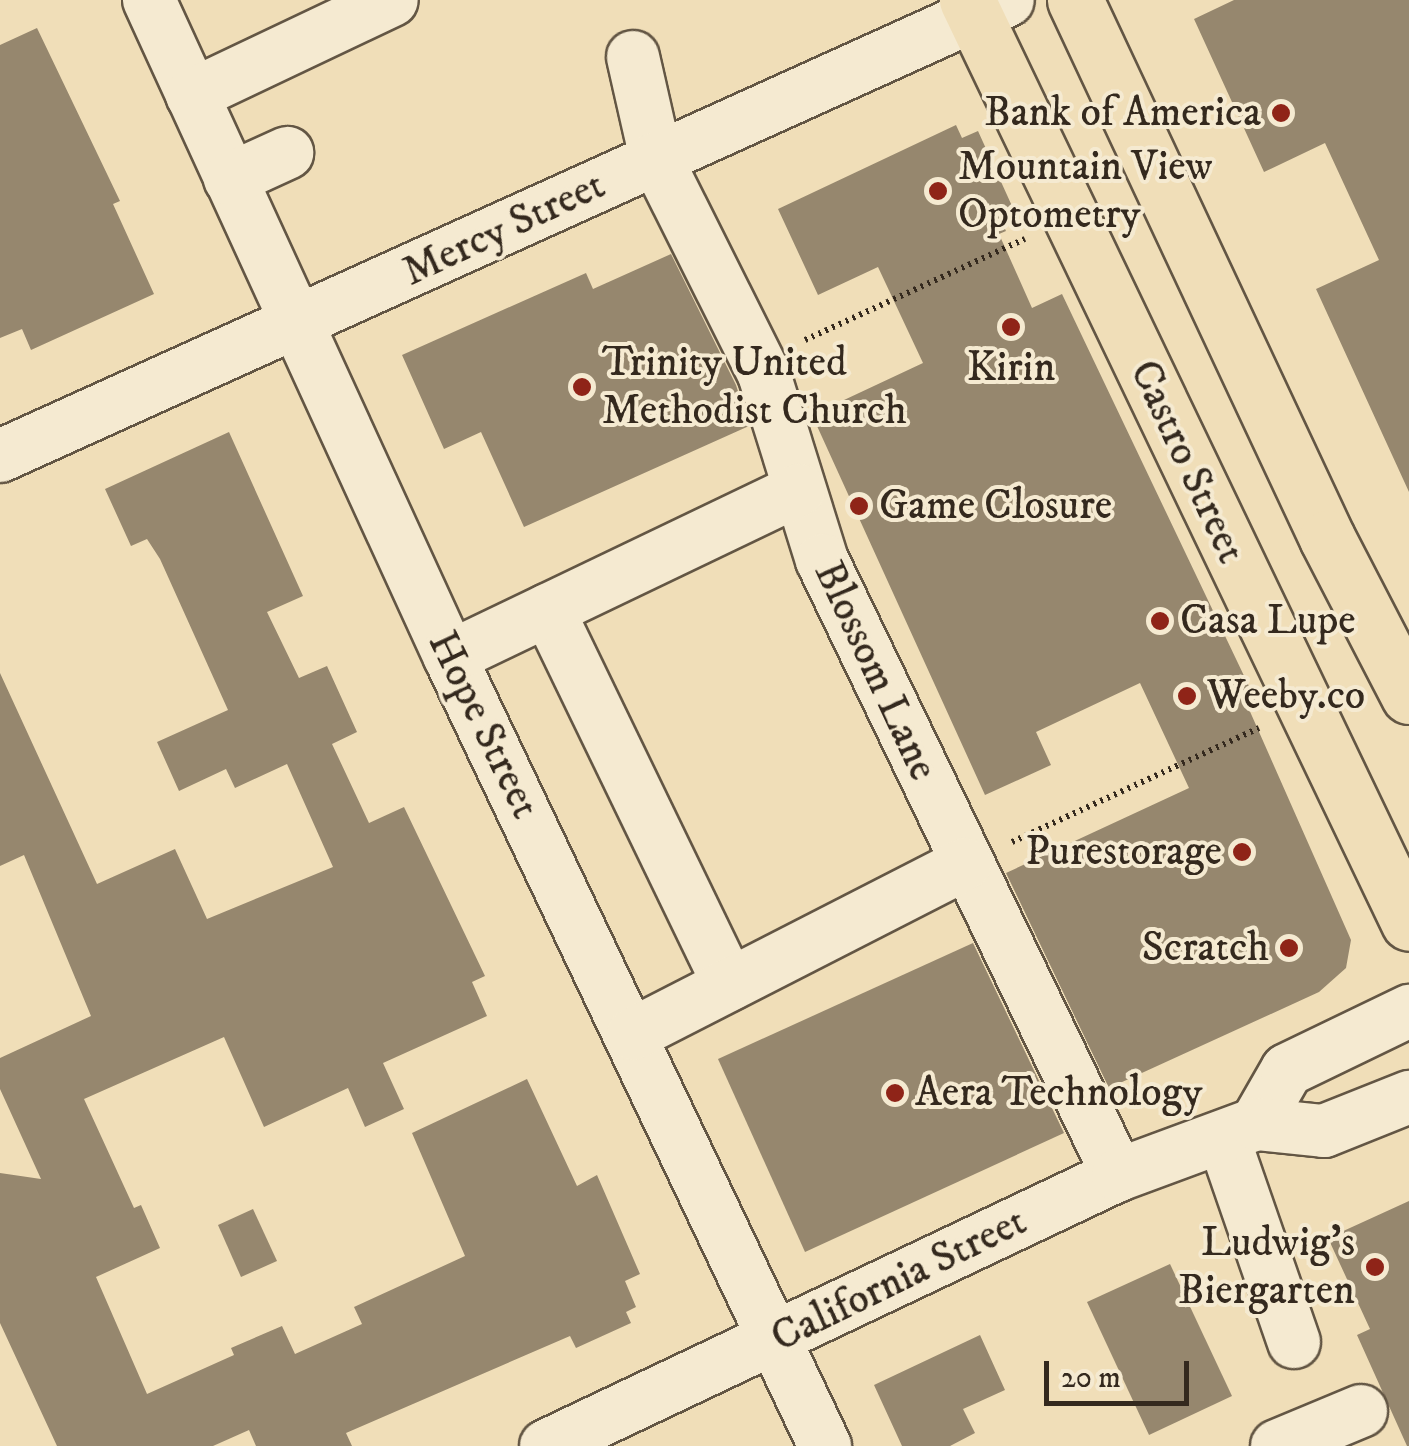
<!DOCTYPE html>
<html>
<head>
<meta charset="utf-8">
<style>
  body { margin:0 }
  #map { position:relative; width:1409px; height:1446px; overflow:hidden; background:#f0deb8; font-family:"IM FELL DW Pica",serif }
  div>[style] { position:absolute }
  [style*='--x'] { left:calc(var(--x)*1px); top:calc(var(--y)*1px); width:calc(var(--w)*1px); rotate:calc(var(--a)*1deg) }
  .building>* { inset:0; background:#96876e }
  .path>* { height:6px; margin-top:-3px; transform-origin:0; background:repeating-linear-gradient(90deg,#34291e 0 2.5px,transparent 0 7.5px) }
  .roads { filter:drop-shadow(2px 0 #635644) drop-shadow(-2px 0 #635644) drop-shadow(0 2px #635644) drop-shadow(0 -2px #635644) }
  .minor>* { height:52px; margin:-26px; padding:0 26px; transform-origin:26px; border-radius:26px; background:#f5ead1 }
  .major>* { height:55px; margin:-27.5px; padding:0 27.5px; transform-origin:27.5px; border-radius:27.5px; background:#f0deb8 }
  .dots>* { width:28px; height:28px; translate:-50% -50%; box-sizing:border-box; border:5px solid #f5ead1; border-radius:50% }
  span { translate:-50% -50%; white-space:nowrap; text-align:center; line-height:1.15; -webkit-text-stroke:8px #f5ead1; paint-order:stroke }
  .poi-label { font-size:42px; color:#34291e }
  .right { translate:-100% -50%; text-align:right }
  .left { translate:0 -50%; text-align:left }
  .street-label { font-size:42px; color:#34291e }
  .scale { position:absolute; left:1044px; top:1361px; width:145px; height:45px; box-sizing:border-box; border:5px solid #34291e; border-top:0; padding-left:12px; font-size:30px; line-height:35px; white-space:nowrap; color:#34291e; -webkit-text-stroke:8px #f5ead1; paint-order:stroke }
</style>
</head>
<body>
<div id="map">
  <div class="building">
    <i style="clip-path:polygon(1234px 0,1409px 0,1409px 492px,1316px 289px,1379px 260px,1325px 143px,1264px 172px,1194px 19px)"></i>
    <i style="clip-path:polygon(37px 28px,120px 201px,113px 204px,154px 294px,31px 350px,22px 329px,0 338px,0 45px)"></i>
    <i style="clip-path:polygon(956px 125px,962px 138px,978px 131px,1012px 206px,997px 213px,1006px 231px,999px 234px,1032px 308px,1062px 294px,1257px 703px,1248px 707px,1351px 940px,1346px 968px,1319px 992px,1109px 1088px,1006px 873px,1189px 788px,1140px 683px,1036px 732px,1051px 765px,985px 795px,812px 415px,923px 363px,878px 267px,818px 295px,778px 209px)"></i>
    <i style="clip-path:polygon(671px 254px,736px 385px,749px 426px,524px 527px,481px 432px,444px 449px,402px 355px,586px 273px,593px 289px)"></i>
    <i style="clip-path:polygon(229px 432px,303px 596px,267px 612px,299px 678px,327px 666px,357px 732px,332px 744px,369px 823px,404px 807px,485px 976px,472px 982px,487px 1016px,383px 1063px,404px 1109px,365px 1127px,348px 1088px,264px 1127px,224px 1037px,84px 1099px,134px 1208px,141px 1205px,160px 1248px,96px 1277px,147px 1394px,234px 1355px,231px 1348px,282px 1326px,295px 1354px,362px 1324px,354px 1307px,465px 1256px,412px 1133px,527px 1079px,577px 1186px,597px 1175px,640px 1274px,625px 1281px,636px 1307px,626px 1312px,631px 1323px,576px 1348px,570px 1336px,346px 1433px,352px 1446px,256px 1446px,249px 1430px,213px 1446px,57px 1446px,0 1323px,0 1173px,41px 1179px,0 1089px,0 1058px,91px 1016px,24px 855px,0 866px,0 673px,97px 884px,175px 849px,207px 919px,333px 867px,287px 764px,235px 788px,226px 769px,179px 791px,157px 742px,228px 710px,160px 559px,147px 539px,131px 546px,105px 489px)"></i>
    <i style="clip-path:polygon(973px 943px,1064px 1133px,805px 1252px,718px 1059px)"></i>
    <i style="clip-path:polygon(1409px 1201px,1409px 1446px,1407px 1446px,1357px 1335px,1370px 1329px,1328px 1238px)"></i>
    <i style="clip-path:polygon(253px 1209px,277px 1261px,241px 1277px,218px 1225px)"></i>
    <i style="clip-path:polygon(1170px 1264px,1232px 1396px,1149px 1435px,1087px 1302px)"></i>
    <i style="clip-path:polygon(980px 1335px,1005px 1390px,963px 1409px,975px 1433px,950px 1446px,902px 1446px,874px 1385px)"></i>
  </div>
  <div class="path">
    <i style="--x:805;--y:340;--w:242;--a:-24.7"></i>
    <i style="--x:1012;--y:842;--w:272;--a:-24.8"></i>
  </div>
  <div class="roads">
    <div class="minor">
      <i style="--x:149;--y:0;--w:723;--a:65.39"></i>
      <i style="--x:450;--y:657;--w:874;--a:64.58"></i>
      <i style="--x:633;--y:57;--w:104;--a:77.2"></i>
      <i style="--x:656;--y:158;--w:241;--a:63.4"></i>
      <i style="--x:764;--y:374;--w:195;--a:72.7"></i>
      <i style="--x:822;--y:560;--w:683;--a:64.3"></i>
      <i style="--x:192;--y:95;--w:221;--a:-25.4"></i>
      <i style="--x:230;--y:179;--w:63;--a:-24.5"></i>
      <i style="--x:0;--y:456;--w:1106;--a:-24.34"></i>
      <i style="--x:548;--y:610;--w:416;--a:64.2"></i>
      <i style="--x:450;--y:657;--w:387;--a:-25.6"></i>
      <i style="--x:633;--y:1034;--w:373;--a:-27.1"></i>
      <i style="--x:1256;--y:1124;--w:62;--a:-60.1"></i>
      <i style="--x:1287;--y:1070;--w:136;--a:-25.8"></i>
      <i style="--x:1223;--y:1137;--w:217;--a:70.9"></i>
      <i style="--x:546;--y:1446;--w:633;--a:-25.35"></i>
      <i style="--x:1118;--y:1175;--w:147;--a:-20.3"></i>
      <i style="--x:1256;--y:1124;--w:68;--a:5.9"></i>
      <i style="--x:1324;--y:1131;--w:92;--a:-21.8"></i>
      <i style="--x:1277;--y:1446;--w:91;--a:-22.6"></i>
    </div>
    <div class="major">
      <i style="--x:967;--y:0;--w:1023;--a:64.41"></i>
      <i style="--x:1075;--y:0;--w:594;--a:64.9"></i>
      <i style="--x:1327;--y:538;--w:178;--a:62.6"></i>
    </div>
  </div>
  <div class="dots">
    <i style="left:1281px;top:113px;background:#8f2418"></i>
    <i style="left:938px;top:191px;background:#8f2418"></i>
    <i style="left:1011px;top:327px;background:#8f2418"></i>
    <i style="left:582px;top:387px;background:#8f2418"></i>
    <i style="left:859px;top:506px;background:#8f2418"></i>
    <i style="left:1160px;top:621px;background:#8f2418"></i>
    <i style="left:1187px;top:696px;background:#8f2418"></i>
    <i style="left:1242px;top:852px;background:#8f2418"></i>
    <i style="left:1289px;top:948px;background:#8f2418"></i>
    <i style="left:895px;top:1093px;background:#8f2418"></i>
    <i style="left:1375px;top:1267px;background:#8f2418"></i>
  </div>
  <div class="poi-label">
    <span class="right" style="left:1261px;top:113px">Bank of America</span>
    <span class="left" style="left:958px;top:191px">Mountain View<br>Optometry</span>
    <span class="left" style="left:602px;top:387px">Trinity United<br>Methodist Church</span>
    <span style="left:1011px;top:368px">Kirin</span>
    <span class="left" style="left:879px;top:506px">Game Closure</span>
    <span class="left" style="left:1180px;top:621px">Casa Lupe</span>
    <span class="left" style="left:1207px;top:696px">Weeby.co</span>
    <span class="right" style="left:1222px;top:852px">Purestorage</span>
    <span class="right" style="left:1269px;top:948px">Scratch</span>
    <span class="left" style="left:915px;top:1093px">Aera Technology</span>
    <span class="right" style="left:1355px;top:1267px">Ludwig's<br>Biergarten</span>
  </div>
  <div class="street-label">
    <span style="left:504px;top:229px;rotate:-25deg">Mercy Street</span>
    <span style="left:1187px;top:462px;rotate:65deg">Castro Street</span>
    <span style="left:875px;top:671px;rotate:65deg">Blossom Lane</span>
    <span style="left:483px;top:725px;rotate:64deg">Hope Street</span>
    <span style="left:899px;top:1280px;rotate:-26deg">California Street</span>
  </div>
  <div class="scale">20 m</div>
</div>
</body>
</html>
